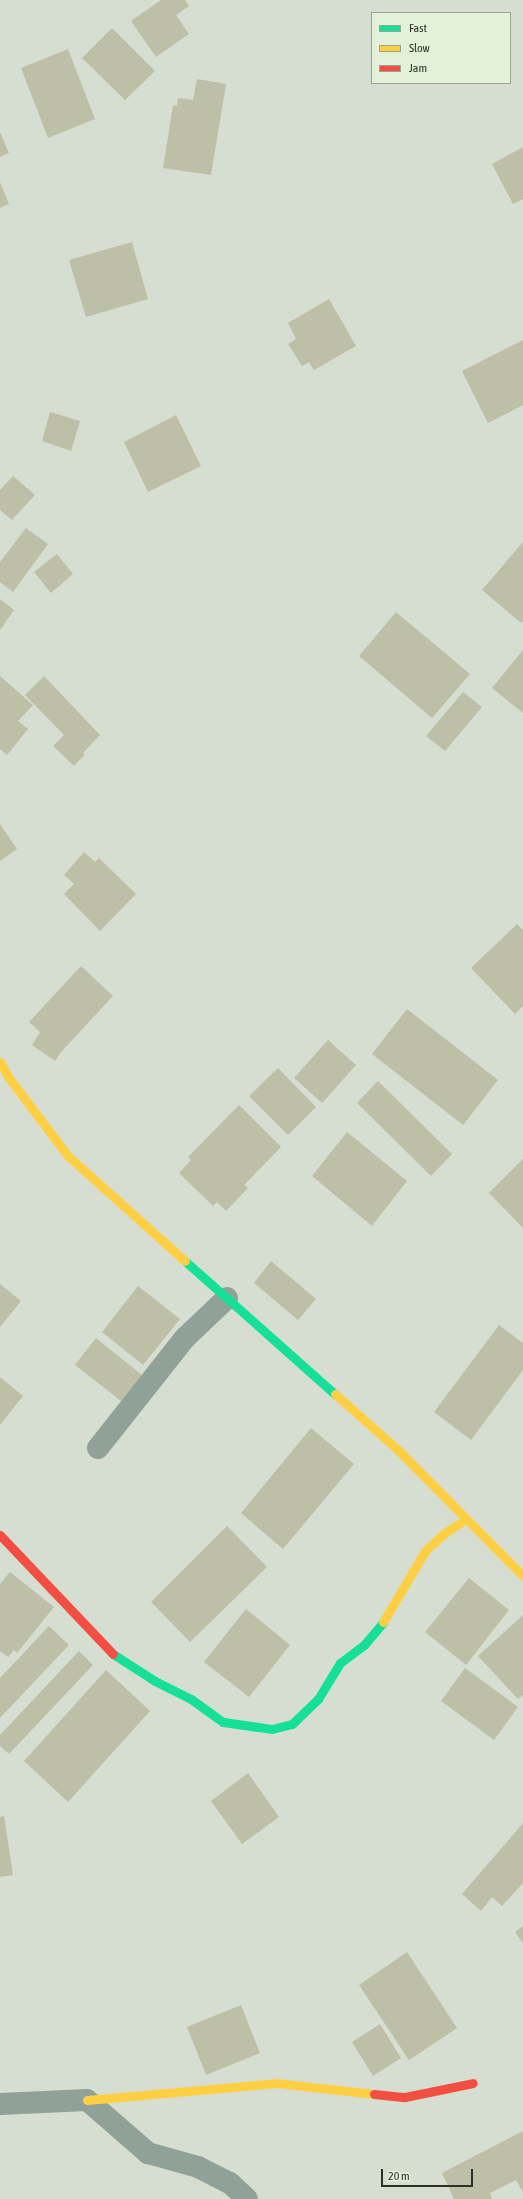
<!DOCTYPE html>
<html>
<head>
<meta charset="utf-8">
<style>
  body { margin:0 }
  #map { position:relative; width:523px; height:2199px; overflow:hidden; background:#d6ded1; font-family:"Asap Condensed",sans-serif }
  div>[style] { position:absolute }
  [style*='--x'] { left:calc(var(--x)*1px); top:calc(var(--y)*1px); width:calc(var(--w)*1px); rotate:calc(var(--a)*1deg) }
  .building>* { inset:0; background:#bebfa7 }
  .street>* { height:22px; margin:-11px; padding:0 11px; transform-origin:11px; border-radius:11px; background:#90a298 }
  .fast>* { height:9px; margin:-4.5px; padding:0 4.5px; transform-origin:4.5px; border-radius:4.5px; background:#16e098 }
  .slow>* { height:9px; margin:-4.5px; padding:0 4.5px; transform-origin:4.5px; border-radius:4.5px; background:#ffcf43 }
  .jam>* { height:9px; margin:-4.5px; padding:0 4.5px; transform-origin:4.5px; border-radius:4.5px; background:#f24e42 }
  span { translate:-50% -50%; white-space:nowrap; text-align:center; line-height:1.15; -webkit-text-stroke:4px #e2f1d8; paint-order:stroke }
  .legend { position:absolute; left:371px; top:12px; width:140px; height:72px; box-sizing:border-box; background:#e2f1d8; border:1px solid #99a491; margin:0; padding:5px 7px; list-style:none; font-size:12px; color:#2b3127 }
  .legend li { display:flex; align-items:center; gap:8px; height:20px }
  .legend b { width:20px; border:1px solid #99a491 }
  .scale { position:absolute; left:381px; top:2169px; width:92px; height:18px; box-sizing:border-box; border:2px solid #2b3127; border-top:0; padding-left:5px; font-size:12px; line-height:14px; white-space:nowrap; color:#2b3127; -webkit-text-stroke:3px #e2f1d8; paint-order:stroke }
</style>
</head>
<body>
<div id="map">
  <div class="building">
    <i style="clip-path:polygon(161px 0,185px 0,189px 6px,176px 15px,189px 34px,156px 57px,131px 21px)"></i>
    <i style="clip-path:polygon(112px 28px,155px 71px,125px 100px,82px 58px)"></i>
    <i style="clip-path:polygon(68px 49px,95px 119px,48px 138px,21px 68px)"></i>
    <i style="clip-path:polygon(197px 79px,226px 84px,211px 175px,163px 168px,173px 105px,177px 106px,178px 98px,193px 100px)"></i>
    <i style="clip-path:polygon(0 132px,9px 153px,0 157px)"></i>
    <i style="clip-path:polygon(523px 147px,523px 199px,513px 204px,492px 164px)"></i>
    <i style="clip-path:polygon(0 182px,9px 204px,0 208px)"></i>
    <i style="clip-path:polygon(132px 242px,148px 299px,86px 317px,69px 260px)"></i>
    <i style="clip-path:polygon(329px 299px,356px 346px,314px 370px,309px 362px,302px 366px,288px 344px,296px 339px,288px 323px)"></i>
    <i style="clip-path:polygon(523px 340px,523px 405px,488px 423px,462px 371px)"></i>
    <i style="clip-path:polygon(50px 412px,80px 421px,71px 451px,42px 441px)"></i>
    <i style="clip-path:polygon(176px 415px,201px 466px,148px 492px,124px 442px)"></i>
    <i style="clip-path:polygon(13px 476px,35px 495px,12px 520px,0 510px,0 490px)"></i>
    <i style="clip-path:polygon(26px 528px,48px 544px,13px 592px,0 582px,0 562px)"></i>
    <i style="clip-path:polygon(523px 542px,523px 621px,521px 623px,482px 590px)"></i>
    <i style="clip-path:polygon(57px 554px,73px 574px,51px 593px,34px 572px)"></i>
    <i style="clip-path:polygon(0 599px,14px 610px,0 630px)"></i>
    <i style="clip-path:polygon(396px 612px,470px 674px,432px 718px,359px 656px)"></i>
    <i style="clip-path:polygon(523px 650px,523px 713px,492px 688px)"></i>
    <i style="clip-path:polygon(0 676px,33px 705px,18px 721px,28px 729px,7px 755px,0 749px)"></i>
    <i style="clip-path:polygon(44px 676px,100px 735px,83px 753px,85px 754px,74px 766px,53px 746px,64px 735px,25px 695px)"></i>
    <i style="clip-path:polygon(463px 692px,482px 707px,445px 751px,426px 736px)"></i>
    <i style="clip-path:polygon(0 824px,17px 849px,0 861px)"></i>
    <i style="clip-path:polygon(84px 852px,95px 862px,99px 858px,136px 894px,100px 931px,64px 894px,74px 884px,64px 875px)"></i>
    <i style="clip-path:polygon(517px 924px,523px 930px,523px 1006px,515px 1014px,471px 968px)"></i>
    <i style="clip-path:polygon(81px 966px,113px 996px,61px 1052px,55px 1061px,32px 1045px,40px 1032px,29px 1022px)"></i>
    <i style="clip-path:polygon(407px 1009px,498px 1080px,463px 1125px,372px 1054px)"></i>
    <i style="clip-path:polygon(328px 1040px,356px 1065px,322px 1103px,294px 1078px)"></i>
    <i style="clip-path:polygon(278px 1068px,316px 1107px,288px 1135px,249px 1096px)"></i>
    <i style="clip-path:polygon(378px 1081px,452px 1154px,431px 1176px,357px 1103px)"></i>
    <i style="clip-path:polygon(239px 1105px,281px 1147px,244px 1185px,248px 1188px,226px 1211px,217px 1202px,213px 1206px,179px 1173px,191px 1160px,188px 1157px)"></i>
    <i style="clip-path:polygon(347px 1132px,407px 1181px,372px 1226px,312px 1176px)"></i>
    <i style="clip-path:polygon(523px 1159px,523px 1228px,489px 1193px)"></i>
    <i style="clip-path:polygon(271px 1261px,316px 1299px,298px 1320px,254px 1283px)"></i>
    <i style="clip-path:polygon(0 1284px,21px 1301px,0 1327px)"></i>
    <i style="clip-path:polygon(138px 1286px,180px 1319px,143px 1365px,102px 1332px)"></i>
    <i style="clip-path:polygon(499px 1325px,523px 1343px,523px 1370px,471px 1440px,434px 1412px)"></i>
    <i style="clip-path:polygon(96px 1338px,142px 1375px,121px 1401px,75px 1365px)"></i>
    <i style="clip-path:polygon(0 1377px,23px 1396px,0 1425px)"></i>
    <i style="clip-path:polygon(311px 1428px,354px 1464px,283px 1549px,241px 1513px)"></i>
    <i style="clip-path:polygon(227px 1526px,267px 1567px,190px 1642px,151px 1602px)"></i>
    <i style="clip-path:polygon(10px 1572px,54px 1607px,17px 1653px,14px 1650px,8px 1657px,0 1651px,0 1584px)"></i>
    <i style="clip-path:polygon(469px 1578px,509px 1610px,466px 1665px,425px 1632px)"></i>
    <i style="clip-path:polygon(246px 1609px,290px 1645px,249px 1697px,204px 1662px)"></i>
    <i style="clip-path:polygon(523px 1615px,523px 1695px,518px 1699px,478px 1656px)"></i>
    <i style="clip-path:polygon(49px 1626px,69px 1645px,0 1718px,0 1678px)"></i>
    <i style="clip-path:polygon(79px 1651px,93px 1665px,9px 1754px,0 1746px,0 1735px)"></i>
    <i style="clip-path:polygon(465px 1668px,518px 1707px,494px 1740px,441px 1701px)"></i>
    <i style="clip-path:polygon(106px 1670px,150px 1711px,68px 1802px,24px 1761px)"></i>
    <i style="clip-path:polygon(248px 1773px,279px 1817px,242px 1844px,211px 1801px)"></i>
    <i style="clip-path:polygon(4px 1816px,13px 1875px,0 1877px,0 1817px)"></i>
    <i style="clip-path:polygon(523px 1823px,523px 1883px,502px 1906px,492px 1897px,481px 1911px,462px 1894px)"></i>
    <i style="clip-path:polygon(523px 1926px,523px 1943px,515px 1932px)"></i>
    <i style="clip-path:polygon(407px 1952px,457px 2028px,409px 2060px,359px 1985px)"></i>
    <i style="clip-path:polygon(241px 2005px,260px 2053px,206px 2075px,187px 2027px)"></i>
    <i style="clip-path:polygon(380px 2024px,401px 2058px,373px 2076px,352px 2042px)"></i>
    <i style="clip-path:polygon(523px 2131px,523px 2192px,516px 2180px,490px 2193px,492px 2199px,454px 2199px,442px 2173px)"></i>
  </div>
  <div class="street">
    <i style="--x:98;--y:1448;--w:140;--a:-51.7"></i>
    <i style="--x:185;--y:1338;--w:58;--a:-43.6"></i>
    <i style="--x:0;--y:2104;--w:87;--a:-2.6"></i>
    <i style="--x:87;--y:2100;--w:81;--a:41"></i>
    <i style="--x:148;--y:2153;--w:52;--a:15.6"></i>
    <i style="--x:198;--y:2167;--w:36;--a:27"></i>
    <i style="--x:230;--y:2183;--w:23;--a:43"></i>
  </div>
  <div class="fast">
    <i style="--x:185;--y:1261;--w:200;--a:41.6"></i>
    <i style="--x:113;--y:1654;--w:50;--a:32.7"></i>
    <i style="--x:155;--y:1681;--w:40;--a:26.6"></i>
    <i style="--x:191;--y:1699;--w:39;--a:36"></i>
    <i style="--x:223;--y:1722;--w:49;--a:8.1"></i>
    <i style="--x:272;--y:1729;--w:21;--a:-14"></i>
    <i style="--x:292;--y:1724;--w:36;--a:-44"></i>
    <i style="--x:318;--y:1699;--w:42;--a:-58.6"></i>
    <i style="--x:340;--y:1663;--w:30;--a:-37"></i>
    <i style="--x:364;--y:1645;--w:30;--a:-50"></i>
  </div>
  <div class="slow">
    <i style="--x:0;--y:1062;--w:18;--a:61"></i>
    <i style="--x:9;--y:1078;--w:98;--a:52.9"></i>
    <i style="--x:68;--y:1156;--w:157;--a:41.9"></i>
    <i style="--x:335;--y:1394;--w:84;--a:41.6"></i>
    <i style="--x:398;--y:1450;--w:177;--a:45.2"></i>
    <i style="--x:383;--y:1622;--w:82;--a:-59.4"></i>
    <i style="--x:425;--y:1551;--w:25;--a:-43"></i>
    <i style="--x:443;--y:1534;--w:27;--a:-33"></i>
    <i style="--x:87;--y:2100;--w:190;--a:-5.1"></i>
    <i style="--x:276;--y:2083;--w:99;--a:6.4"></i>
  </div>
  <div class="jam">
    <i style="--x:0;--y:1535;--w:164;--a:46.5"></i>
    <i style="--x:374;--y:2094;--w:31;--a:6"></i>
    <i style="--x:405;--y:2097;--w:69;--a:-11.6"></i>
  </div>
  <ul class="legend">
  <li><b style="height:5px;background:#16e098"></b>Fast</li>
  <li><b style="height:5px;background:#ffcf43"></b>Slow</li>
  <li><b style="height:5px;background:#f24e42"></b>Jam</li>
  </ul>
  <div class="scale">20 m</div>
</div>
</body>
</html>
